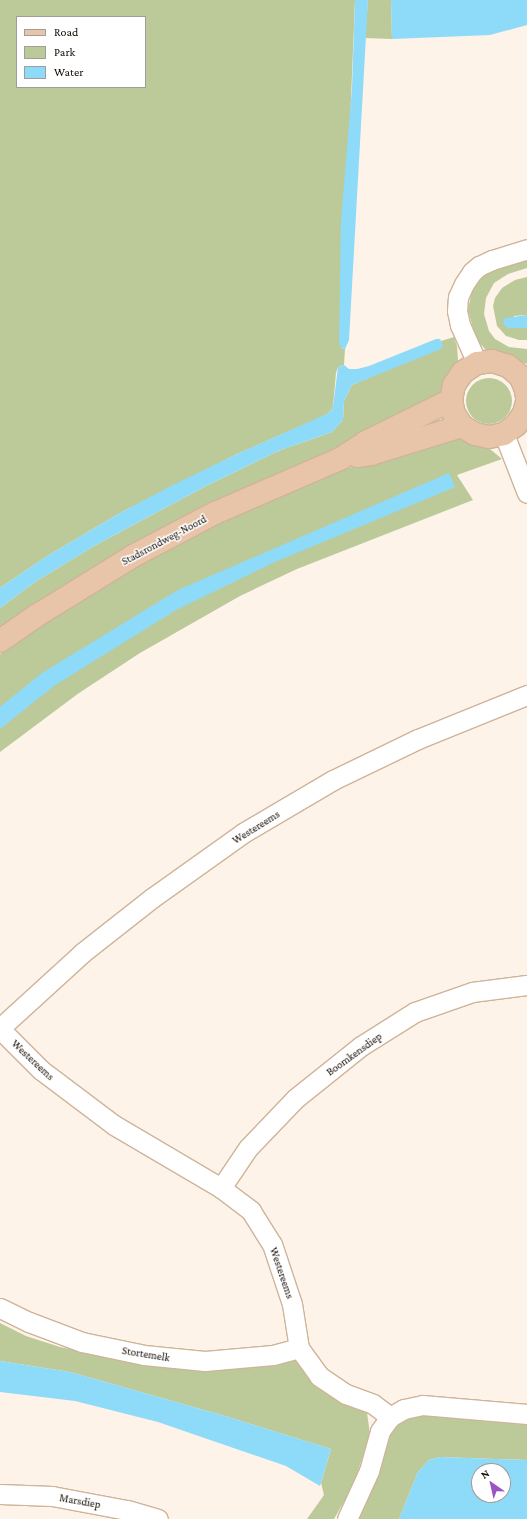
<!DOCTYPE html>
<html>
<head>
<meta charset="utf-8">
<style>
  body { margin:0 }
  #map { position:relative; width:527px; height:1519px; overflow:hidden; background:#fef3e8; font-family:"Crimson Pro",serif }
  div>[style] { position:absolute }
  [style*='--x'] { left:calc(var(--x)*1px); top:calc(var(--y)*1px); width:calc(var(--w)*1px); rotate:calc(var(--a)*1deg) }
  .green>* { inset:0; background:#bcca9a }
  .round { border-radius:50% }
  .water>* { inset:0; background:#8edaf9 }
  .roads { filter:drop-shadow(1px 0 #ceb499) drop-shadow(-1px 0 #ceb499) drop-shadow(0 1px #ceb499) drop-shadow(0 -1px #ceb499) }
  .street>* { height:19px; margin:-9.5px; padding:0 9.5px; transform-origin:9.5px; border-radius:9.5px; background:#fff }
  .primary>* { height:22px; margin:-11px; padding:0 11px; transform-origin:11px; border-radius:11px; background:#e8c5a9 }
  span { translate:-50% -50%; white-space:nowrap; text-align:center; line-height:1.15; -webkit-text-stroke:3px #fff; paint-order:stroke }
  .street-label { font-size:11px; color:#130b03 }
  .legend { position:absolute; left:16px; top:16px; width:130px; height:72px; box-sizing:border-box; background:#fff; border:1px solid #a19d9a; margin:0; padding:5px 7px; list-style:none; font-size:12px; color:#130b03 }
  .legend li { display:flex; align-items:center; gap:8px; height:20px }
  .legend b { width:20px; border:1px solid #a19d9a }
  .north { position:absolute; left:471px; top:1463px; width:40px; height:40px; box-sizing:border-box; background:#fff; border:1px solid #a19d9a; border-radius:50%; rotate:326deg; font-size:11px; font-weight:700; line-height:16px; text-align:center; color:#130b03 }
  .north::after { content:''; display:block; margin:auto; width:14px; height:18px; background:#9b53c7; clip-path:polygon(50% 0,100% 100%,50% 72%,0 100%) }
</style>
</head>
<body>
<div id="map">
  <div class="green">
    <i style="clip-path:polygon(evenodd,0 0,355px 0,341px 348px,345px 349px,344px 365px,338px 367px,336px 373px,333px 407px,329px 413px,317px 419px,237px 454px,120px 513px,44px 558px,0 588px,0 0,17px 17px,145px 17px,145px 87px,17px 87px,17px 17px)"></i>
    <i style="clip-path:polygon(368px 0,391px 0,392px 39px,365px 38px)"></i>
    <i style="clip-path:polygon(527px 259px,527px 268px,508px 274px,494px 283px,486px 298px,484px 314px,489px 331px,495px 339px,509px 347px,527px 349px,527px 364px,485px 349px,476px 339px,468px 310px,472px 290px,482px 277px,496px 268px)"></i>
    <i style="clip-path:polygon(527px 277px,527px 315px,514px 316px,508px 328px,527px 328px,527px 340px,519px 340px,506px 336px,497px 326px,493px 306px,495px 298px,502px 288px,515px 280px)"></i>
    <i style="clip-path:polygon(454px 337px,457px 346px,458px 360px,441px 395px,356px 439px,210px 503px,146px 537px,55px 591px,0 628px,0 608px,35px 582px,94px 546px,206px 486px,278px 451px,332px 432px,343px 420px,344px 401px,352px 385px,442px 346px,441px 341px)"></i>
    <i class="round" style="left:466px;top:378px;width:46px;height:46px"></i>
    <i style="clip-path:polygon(456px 437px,490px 449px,502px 459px,457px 475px,473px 500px,297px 569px,240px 596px,140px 653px,79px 693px,0 752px,0 654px,19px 640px,120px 576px,175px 545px,226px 520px,312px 482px,378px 457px)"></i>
    <i style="clip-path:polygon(0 1323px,26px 1336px,60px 1347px,101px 1355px,294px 1355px,307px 1377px,316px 1387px,343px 1404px,367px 1413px,370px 1434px,353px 1486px,334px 1519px,307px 1519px,324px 1495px,321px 1483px,331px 1449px,225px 1416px,70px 1372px,0 1361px)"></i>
    <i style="clip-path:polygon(404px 1414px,527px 1425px,527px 1460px,440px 1457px,429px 1460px,418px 1472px,399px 1519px,356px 1519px,373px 1487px,385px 1452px,390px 1429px)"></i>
  </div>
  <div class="water">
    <i style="clip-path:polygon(355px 0,368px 0,349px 340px,345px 349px,341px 348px,339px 342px,341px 222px,352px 88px)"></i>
    <i style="clip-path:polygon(391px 0,527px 0,527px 25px,490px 35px,392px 39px)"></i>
    <i style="clip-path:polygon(527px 315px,527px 328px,508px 328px,504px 325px,503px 319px,507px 318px)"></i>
    <i style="clip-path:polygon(436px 339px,440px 339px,441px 341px,443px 346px,441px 349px,352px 385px,344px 401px,343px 420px,332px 432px,278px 451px,206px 486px,94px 546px,35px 582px,0 608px,0 588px,44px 558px,120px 513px,171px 486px,237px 454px,329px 413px,333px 407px,338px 367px,344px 365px,349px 369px,357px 369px,369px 366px)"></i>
    <i style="clip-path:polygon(449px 473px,455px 487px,275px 562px,176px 610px,54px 686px,0 729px,0 707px,42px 673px,178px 590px)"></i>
    <i style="clip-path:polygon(0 1361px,70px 1372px,225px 1416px,331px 1449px,320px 1486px,286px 1466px,158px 1422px,75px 1401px,0 1392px)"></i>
    <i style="clip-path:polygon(evenodd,440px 1457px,527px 1460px,527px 1519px,399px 1519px,418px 1472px,429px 1460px,440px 1457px,479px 1471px,503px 1471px,503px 1495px,479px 1495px,479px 1471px)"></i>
  </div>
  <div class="roads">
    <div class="street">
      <i style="--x:477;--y:363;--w:42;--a:-114.1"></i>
      <i style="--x:460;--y:325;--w:14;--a:-102"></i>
      <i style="--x:457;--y:311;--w:14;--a:-86"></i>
      <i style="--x:458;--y:297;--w:14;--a:-65"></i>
      <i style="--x:464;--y:284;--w:14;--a:-56"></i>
      <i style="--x:472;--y:272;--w:9;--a:-41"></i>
      <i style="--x:479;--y:266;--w:14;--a:-25"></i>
      <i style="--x:492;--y:260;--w:37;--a:-17"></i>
      <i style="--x:504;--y:434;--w:63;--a:68.7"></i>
      <i style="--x:0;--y:1028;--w:111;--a:-42.4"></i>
      <i style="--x:82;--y:953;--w:89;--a:-38.2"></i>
      <i style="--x:152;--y:898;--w:112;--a:-35.5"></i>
      <i style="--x:243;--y:833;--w:104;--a:-30.5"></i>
      <i style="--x:333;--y:780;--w:94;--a:-25.8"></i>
      <i style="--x:418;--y:739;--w:118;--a:-22"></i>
      <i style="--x:0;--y:1029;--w:58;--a:45"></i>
      <i style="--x:41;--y:1070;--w:91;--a:37"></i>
      <i style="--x:114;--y:1125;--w:124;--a:30.5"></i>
      <i style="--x:221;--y:1188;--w:38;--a:37"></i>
      <i style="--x:251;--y:1211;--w:39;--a:58"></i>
      <i style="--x:272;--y:1244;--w:63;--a:71.6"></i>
      <i style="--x:292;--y:1304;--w:45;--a:81"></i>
      <i style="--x:299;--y:1348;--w:34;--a:54"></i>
      <i style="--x:319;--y:1376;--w:32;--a:34"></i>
      <i style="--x:346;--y:1394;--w:29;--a:20"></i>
      <i style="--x:373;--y:1404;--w:21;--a:37"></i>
      <i style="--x:221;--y:1188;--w:48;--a:-56"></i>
      <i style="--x:248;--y:1148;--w:69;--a:-46.2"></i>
      <i style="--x:296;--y:1098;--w:83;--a:-38.7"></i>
      <i style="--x:361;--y:1046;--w:64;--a:-32.2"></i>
      <i style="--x:415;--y:1012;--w:60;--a:-19.3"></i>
      <i style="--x:472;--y:992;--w:55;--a:-7.3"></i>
      <i style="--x:0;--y:1308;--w:32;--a:26"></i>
      <i style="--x:29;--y:1322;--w:57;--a:20.7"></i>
      <i style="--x:82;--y:1342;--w:63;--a:11.8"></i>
      <i style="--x:144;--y:1355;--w:61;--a:5.6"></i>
      <i style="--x:205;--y:1361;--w:68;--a:-5"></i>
      <i style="--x:273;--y:1355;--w:27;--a:-15"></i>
      <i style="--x:0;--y:1494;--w:52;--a:2.2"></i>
      <i style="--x:52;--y:1496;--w:76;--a:10.6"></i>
      <i style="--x:127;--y:1510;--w:32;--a:16"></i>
      <i style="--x:347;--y:1519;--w:53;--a:-65.4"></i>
      <i style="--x:369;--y:1471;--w:41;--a:-74.6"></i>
      <i style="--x:380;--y:1431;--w:17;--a:-54"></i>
      <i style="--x:390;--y:1417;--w:16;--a:-30"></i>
      <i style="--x:404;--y:1409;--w:19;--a:-12"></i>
      <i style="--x:423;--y:1405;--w:104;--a:4.9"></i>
    </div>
    <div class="primary">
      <i style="--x:527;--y:397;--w:10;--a:-101"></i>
      <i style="--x:525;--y:387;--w:12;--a:-114"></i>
      <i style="--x:520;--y:376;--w:16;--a:-140"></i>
      <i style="--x:508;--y:366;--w:17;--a:-163"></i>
      <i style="--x:492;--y:361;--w:15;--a:172"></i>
      <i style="--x:477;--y:363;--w:17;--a:147"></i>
      <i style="--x:463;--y:372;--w:16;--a:125"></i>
      <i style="--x:454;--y:385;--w:15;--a:101"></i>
      <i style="--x:451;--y:400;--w:14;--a:78"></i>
      <i style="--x:454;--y:414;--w:14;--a:56"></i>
      <i style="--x:462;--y:426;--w:15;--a:32"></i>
      <i style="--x:475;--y:434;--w:14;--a:12"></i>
      <i style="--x:489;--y:437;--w:15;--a:-11"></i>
      <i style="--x:504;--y:434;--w:15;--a:-37"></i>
      <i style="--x:516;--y:425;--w:14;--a:-56"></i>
      <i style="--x:524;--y:413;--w:11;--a:-75"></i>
      <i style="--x:357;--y:456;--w:14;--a:-8"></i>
      <i style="--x:371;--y:454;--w:95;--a:-17.1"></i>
      <i style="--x:0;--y:641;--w:44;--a:-34.8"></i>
      <i style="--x:36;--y:616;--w:114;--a:-31.7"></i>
      <i style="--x:133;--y:556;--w:93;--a:-27.7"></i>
      <i style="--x:215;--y:513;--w:136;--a:-23.4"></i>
      <i style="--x:340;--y:459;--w:31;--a:-33"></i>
      <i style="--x:366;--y:442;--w:95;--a:-26.3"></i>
    </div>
  </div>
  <div class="street-label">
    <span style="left:164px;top:540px;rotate:-28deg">Stadsrondweg-Noord</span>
    <span style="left:256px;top:827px;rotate:-32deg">Westereems</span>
    <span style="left:354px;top:1054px;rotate:-36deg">Boomkensdiep</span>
    <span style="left:33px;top:1060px;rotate:43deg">Westereems</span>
    <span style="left:282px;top:1273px;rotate:71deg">Westereems</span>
    <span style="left:146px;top:1354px;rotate:9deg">Stortemelk</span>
    <span style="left:80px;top:1501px;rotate:10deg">Marsdiep</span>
  </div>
  <ul class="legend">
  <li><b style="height:5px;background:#e8c5a9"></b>Road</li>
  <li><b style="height:11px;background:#bcca9a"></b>Park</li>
  <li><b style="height:11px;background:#8edaf9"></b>Water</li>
  </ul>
  <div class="north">N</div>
</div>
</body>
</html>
